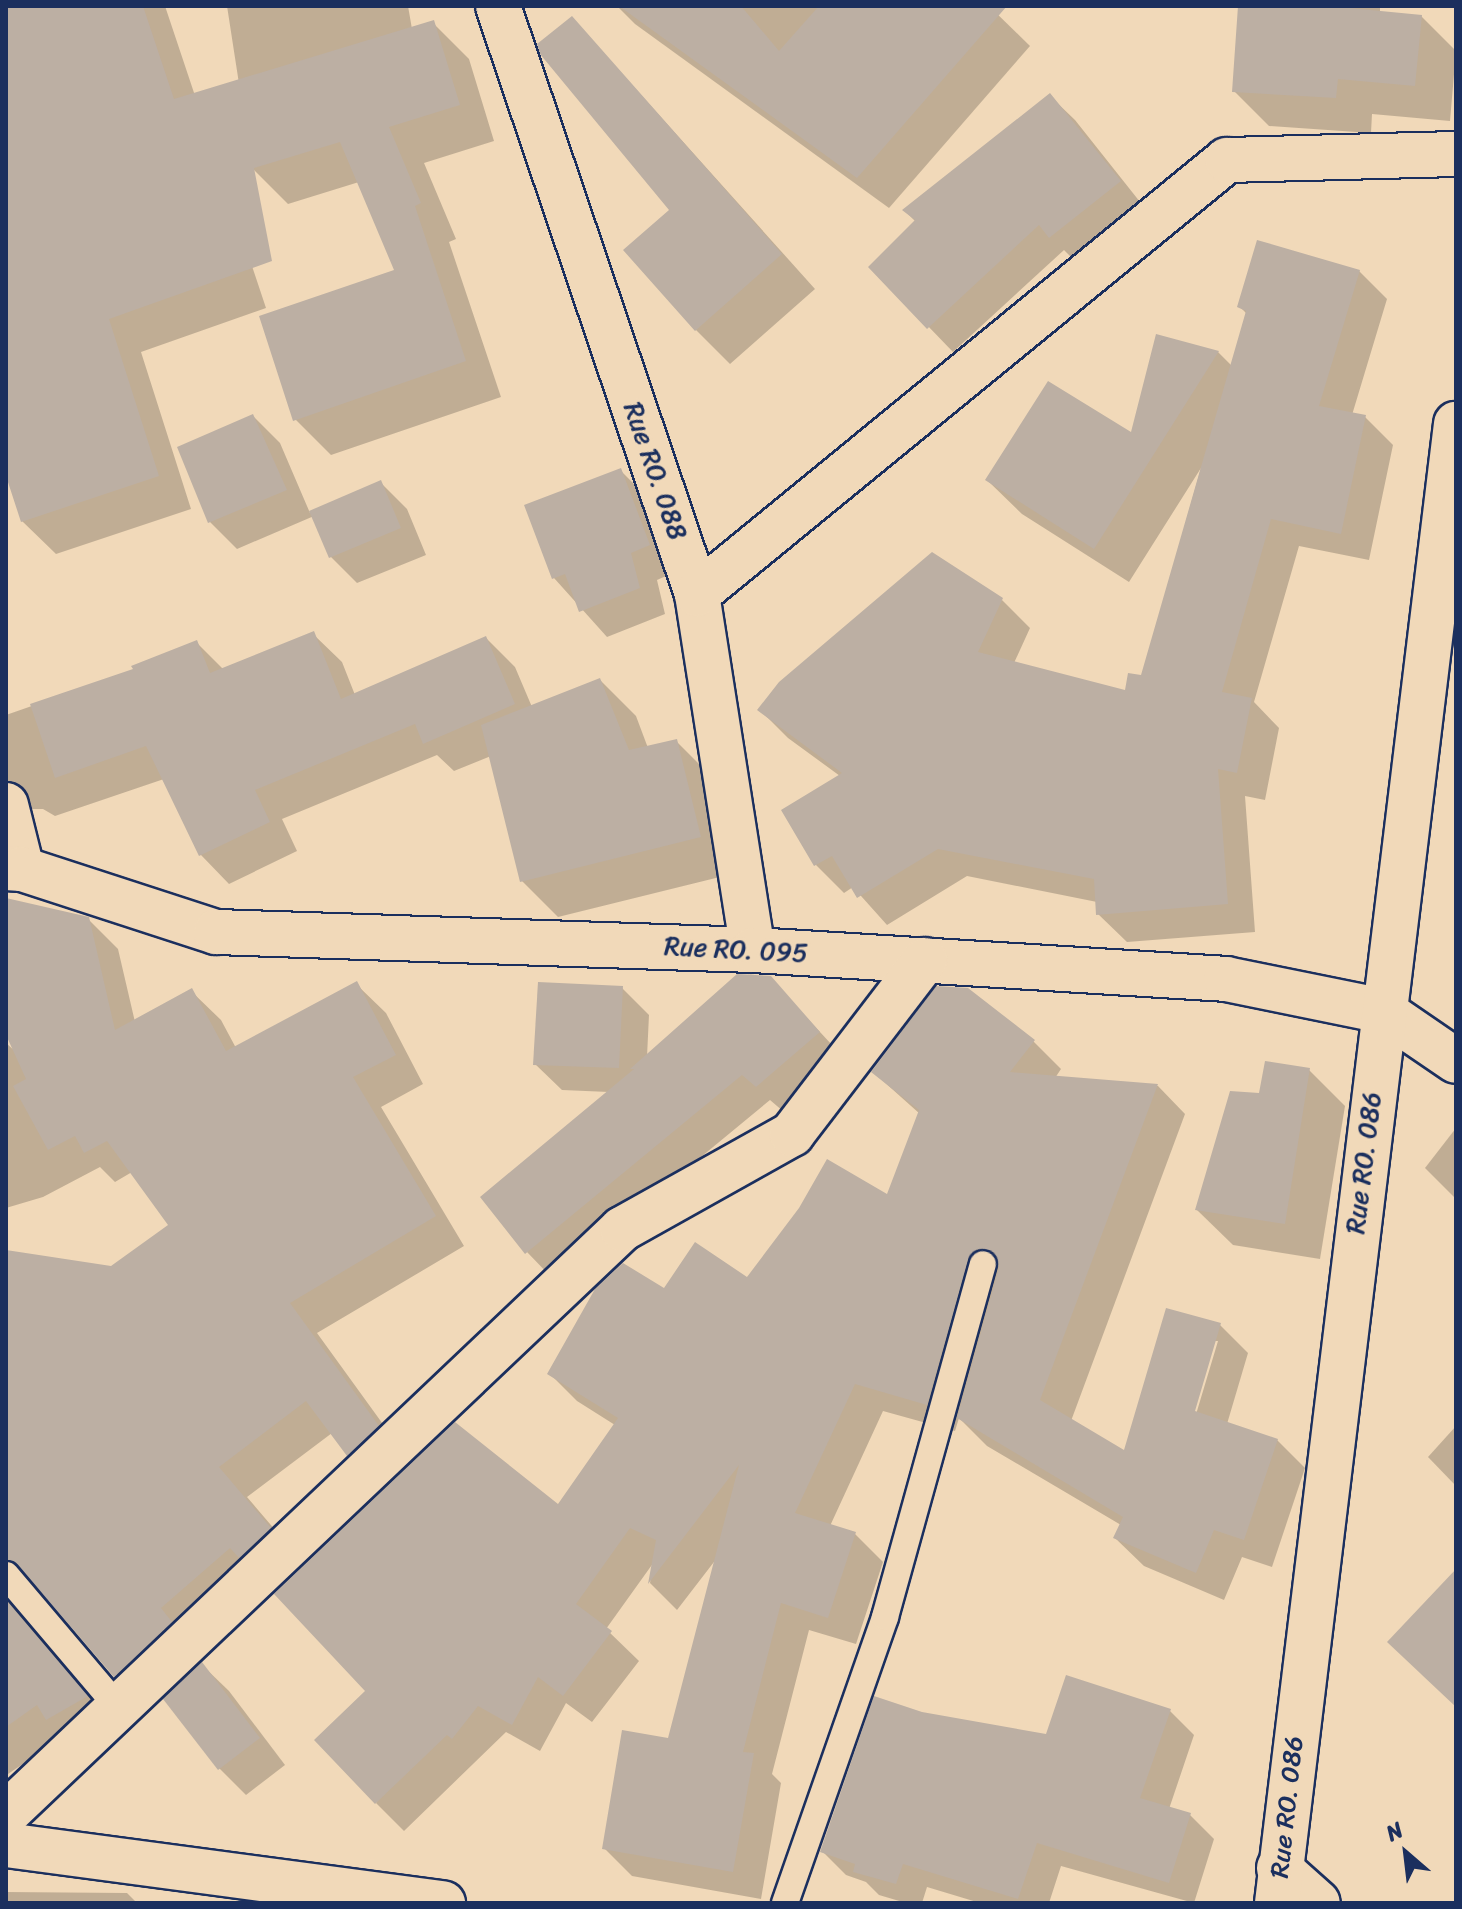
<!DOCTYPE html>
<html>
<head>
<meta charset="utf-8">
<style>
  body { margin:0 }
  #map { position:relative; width:1462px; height:1909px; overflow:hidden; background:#f1d9b9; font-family:Sriracha,sans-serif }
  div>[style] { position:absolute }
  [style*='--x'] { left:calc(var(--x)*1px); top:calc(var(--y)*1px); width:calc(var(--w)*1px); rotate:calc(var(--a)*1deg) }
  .shadow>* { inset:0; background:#0003 }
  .building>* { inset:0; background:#bcafa3 }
  .roads { filter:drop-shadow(2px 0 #1b2f5e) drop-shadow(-2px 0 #1b2f5e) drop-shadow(0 2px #1b2f5e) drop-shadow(0 -2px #1b2f5e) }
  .service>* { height:26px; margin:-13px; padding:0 13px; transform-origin:13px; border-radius:13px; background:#f1d9b9 }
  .minor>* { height:44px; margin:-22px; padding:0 22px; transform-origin:22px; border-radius:22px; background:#f1d9b9 }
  span { translate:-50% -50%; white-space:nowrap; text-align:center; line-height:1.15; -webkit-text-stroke:6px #f1d9b9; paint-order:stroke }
  .street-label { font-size:26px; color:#1b2f5e }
  .frame { position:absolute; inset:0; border:8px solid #1b2f5e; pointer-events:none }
  .north { position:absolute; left:1366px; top:1813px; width:80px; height:80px; -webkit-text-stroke:6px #f1d9b9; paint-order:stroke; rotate:332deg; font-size:22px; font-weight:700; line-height:32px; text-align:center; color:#1b2f5e }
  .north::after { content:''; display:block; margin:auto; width:28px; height:36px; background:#1b2f5e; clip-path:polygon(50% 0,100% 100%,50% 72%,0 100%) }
</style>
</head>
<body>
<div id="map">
  <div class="shadow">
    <i style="clip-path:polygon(6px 6px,165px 6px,266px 308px,141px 352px,191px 509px,56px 554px,22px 521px,6px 470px)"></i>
    <i style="clip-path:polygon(227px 6px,408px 6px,412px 29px,433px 23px,469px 59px,494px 141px,424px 163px,456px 239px,449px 242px,501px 397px,331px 455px,295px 419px,397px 271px,359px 182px,288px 204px,252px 168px)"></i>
    <i style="clip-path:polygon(617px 6px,989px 6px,1030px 46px,889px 208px,635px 24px)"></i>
    <i style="clip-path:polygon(1240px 6px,1380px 6px,1380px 13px,1421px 16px,1456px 51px,1450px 121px,1372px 114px,1371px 133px,1269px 126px,1234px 91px)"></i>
    <i style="clip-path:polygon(572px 18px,815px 289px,730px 364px,696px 330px,671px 210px)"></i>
    <i style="clip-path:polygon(1050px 96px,1075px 120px,1144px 207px,1075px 261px,1064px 250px,953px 352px,871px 267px,916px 222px,905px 211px)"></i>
    <i style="clip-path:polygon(1359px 271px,1387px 299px,1352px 415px,1365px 417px,1393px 445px,1369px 560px,1299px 546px,1254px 702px,1279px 728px,1265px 800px,1245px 796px,1255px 932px,1127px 942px,1098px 914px,1097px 902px,967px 876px,887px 925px,853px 887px,844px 893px,816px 865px,840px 776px,788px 738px,760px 710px,1002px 600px,1030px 628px,1014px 663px,1126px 692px,1142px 678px,1201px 468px,1129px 582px,1022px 514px,987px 480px,1132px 435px,1157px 337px,1218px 352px,1232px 366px,1247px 314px,1239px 306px)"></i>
    <i style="clip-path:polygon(253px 416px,280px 443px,310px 513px,381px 483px,407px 509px,426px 555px,357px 583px,330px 556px,314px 516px,237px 549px,210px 522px)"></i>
    <i style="clip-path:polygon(620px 470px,647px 497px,675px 572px,657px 580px,665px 614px,607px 637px,554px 578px)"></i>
    <i style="clip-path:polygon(313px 634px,342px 662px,355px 695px,486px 638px,515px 667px,532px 707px,600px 680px,636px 716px,648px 748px,676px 741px,712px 777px,736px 873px,558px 917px,522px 881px,491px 756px,454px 771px,437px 755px,282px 819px,297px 851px,229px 884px,201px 855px,164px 779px,55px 816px,43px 809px,29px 809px,6px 844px,6px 715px,135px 670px,196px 642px,224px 670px)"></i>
    <i style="clip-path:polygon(6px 901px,88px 919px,118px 949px,135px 1022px,191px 991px,221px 1020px,236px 1048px,356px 984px,386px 1013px,423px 1084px,381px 1107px,464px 1246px,317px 1333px,406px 1456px,377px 1484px,332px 1433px,247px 1497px,299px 1558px,144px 1705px,44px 1591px,32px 1588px,19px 1600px,22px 1616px,115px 1726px,64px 1736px,8px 1774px,6px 1252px,112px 1268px,171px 1225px,132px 1172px,115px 1182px,100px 1167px,43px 1197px,6px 1208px,6px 1043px,16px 1052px,6px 1030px)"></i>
    <i style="clip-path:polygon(770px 978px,845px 1059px,784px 1112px,770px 1100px,553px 1279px,527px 1252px,609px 1092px,562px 1090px,535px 1064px,622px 988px,649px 1015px,647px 1057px)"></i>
    <i style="clip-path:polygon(evenodd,1033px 1041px,1061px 1069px,1055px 1078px,1158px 1086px,1185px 1114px,1071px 1421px,1126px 1453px,1220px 1325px,1248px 1353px,1227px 1424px,1277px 1440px,1305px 1468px,1272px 1567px,1242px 1557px,1224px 1600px,1144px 1566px,1115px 1538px,1121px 1525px,987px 1446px,959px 1418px,955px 1431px,883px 1411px,830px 1526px,855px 1534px,883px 1562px,856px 1644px,809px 1630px,772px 1774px,781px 1783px,761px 1899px,632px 1876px,604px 1848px,670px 1741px,717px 1558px,677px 1610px,650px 1583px,654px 1562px,606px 1629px,639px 1661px,592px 1722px,566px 1703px,540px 1751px,506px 1732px,404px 1831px,376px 1803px,558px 1507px,615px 1425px,577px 1401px,549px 1373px,664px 1291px,747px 1280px,888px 1197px,920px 1114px,873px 1072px,1033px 1041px,1214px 1341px,1218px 1341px,1194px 1421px,1190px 1420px,1214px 1341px)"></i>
    <i style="clip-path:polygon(1309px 1070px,1345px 1106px,1320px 1259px,1233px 1245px,1197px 1210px,1261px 1095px)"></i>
    <i style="clip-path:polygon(1456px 1128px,1456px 1199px,1425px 1168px)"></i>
    <i style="clip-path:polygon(1456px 1426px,1456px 1486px,1428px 1457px)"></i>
    <i style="clip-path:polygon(202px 1665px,229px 1691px,285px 1765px,246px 1795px,219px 1768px)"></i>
    <i style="clip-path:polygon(1170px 1711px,1194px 1735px,1169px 1809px,1190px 1815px,1214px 1839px,1194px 1903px,1061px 1866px,1049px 1903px,980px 1903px,927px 1887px,922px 1903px,906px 1903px,879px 1895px,866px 1882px,846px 1875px,822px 1851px,921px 1714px,1047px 1736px)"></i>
    <i style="clip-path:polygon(6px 1892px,127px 1893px,137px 1903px,6px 1903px)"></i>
  </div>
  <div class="building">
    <i style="clip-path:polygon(6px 6px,143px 6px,174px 99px,434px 20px,460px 105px,389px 127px,421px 203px,415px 206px,466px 361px,293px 421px,259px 316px,394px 270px,340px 142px,254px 168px,272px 261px,109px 319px,159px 476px,21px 522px,6px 476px)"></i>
    <i style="clip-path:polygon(619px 6px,741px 6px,779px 51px,819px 6px,1007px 6px,857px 178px)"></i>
    <i style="clip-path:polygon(1238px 6px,1329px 6px,1422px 15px,1415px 86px,1338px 79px,1336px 98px,1232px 92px)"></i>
    <i style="clip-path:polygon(572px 16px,782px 254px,695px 331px,623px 250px,669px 210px,540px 54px,537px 44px)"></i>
    <i style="clip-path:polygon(1050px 93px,1121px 181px,1049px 238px,1039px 225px,927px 329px,868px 267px,915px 220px,902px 210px)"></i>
    <i style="clip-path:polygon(1257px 240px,1360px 270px,1319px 406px,1366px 415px,1341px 534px,1271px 519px,1222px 692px,1252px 698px,1237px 773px,1218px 769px,1228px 904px,1096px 915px,1094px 879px,938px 849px,857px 898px,832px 856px,814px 866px,781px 810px,842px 773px,757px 710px,779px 682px,932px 552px,1003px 598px,978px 652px,1125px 690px,1128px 673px,1141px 675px,1246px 311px,1237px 307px)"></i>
    <i style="clip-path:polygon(1156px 334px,1219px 351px,1094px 549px,985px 480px,1048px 381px,1131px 432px)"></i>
    <i style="clip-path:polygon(253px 414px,287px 490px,208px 523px,177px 447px)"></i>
    <i style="clip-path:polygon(621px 468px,650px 545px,631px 553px,640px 588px,579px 612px,565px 574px,552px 579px,524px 505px)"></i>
    <i style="clip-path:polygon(381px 480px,401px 528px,329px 558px,309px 511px)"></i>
    <i style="clip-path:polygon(314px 631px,341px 699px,486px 636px,515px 704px,423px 744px,415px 724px,255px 790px,270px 822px,199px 856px,146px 746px,55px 778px,30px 704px,133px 669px,131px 666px,197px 640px,210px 673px)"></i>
    <i style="clip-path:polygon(600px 678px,629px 750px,677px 739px,701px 837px,520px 882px,481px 725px)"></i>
    <i style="clip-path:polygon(6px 898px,89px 917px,115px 1030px,192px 988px,226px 1051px,357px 981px,396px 1055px,353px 1077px,436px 1216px,290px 1303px,379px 1426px,347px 1456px,306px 1401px,219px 1467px,271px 1528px,239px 1558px,230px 1548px,161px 1608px,172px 1622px,114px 1677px,18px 1565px,6px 1559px,6px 1250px,111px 1266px,168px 1225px,107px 1141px,84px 1153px,75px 1136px,48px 1150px,13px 1086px,26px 1079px,6px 1035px)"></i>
    <i style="clip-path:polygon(737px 974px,771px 976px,820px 1032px,756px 1087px,742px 1075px,525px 1254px,480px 1197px,634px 1069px,630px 1069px)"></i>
    <i style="clip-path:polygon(538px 982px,623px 986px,619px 1068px,533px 1065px)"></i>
    <i style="clip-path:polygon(936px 986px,968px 988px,1035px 1040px,1010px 1072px,1158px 1084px,1040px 1400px,1124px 1450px,1166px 1308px,1221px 1323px,1195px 1411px,1278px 1439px,1244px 1540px,1214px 1530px,1196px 1573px,1113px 1538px,1123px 1517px,957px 1418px,999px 1268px,994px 1252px,978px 1249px,968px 1260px,927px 1405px,855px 1384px,795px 1513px,856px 1532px,828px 1618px,781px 1603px,743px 1752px,754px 1753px,733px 1872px,602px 1849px,622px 1730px,668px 1738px,739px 1465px,648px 1584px,656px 1540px,630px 1528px,576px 1604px,612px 1631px,563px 1696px,538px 1677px,512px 1725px,478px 1706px,452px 1739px,447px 1735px,375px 1804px,314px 1740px,365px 1691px,274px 1594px,455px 1422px,558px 1504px,618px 1418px,547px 1374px,595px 1289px,623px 1263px,664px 1288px,695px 1242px,747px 1277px,799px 1208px,827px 1159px,887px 1194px,919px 1110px,871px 1072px)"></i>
    <i style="clip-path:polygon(1265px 1061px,1310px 1068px,1285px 1224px,1195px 1210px,1230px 1091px,1259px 1093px)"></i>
    <i style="clip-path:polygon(1456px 1569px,1456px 1707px,1387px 1642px)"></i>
    <i style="clip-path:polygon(6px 1600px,88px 1696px,46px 1720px,37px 1705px,6px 1727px)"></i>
    <i style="clip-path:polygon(202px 1662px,260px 1738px,218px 1770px,163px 1699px)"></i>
    <i style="clip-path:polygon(1066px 1675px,1171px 1709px,1140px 1798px,1191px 1813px,1169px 1883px,1037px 1843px,1018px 1899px,903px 1864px,896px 1884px,853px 1872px,855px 1864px,820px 1852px,874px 1696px,922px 1712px,1046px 1734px)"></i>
  </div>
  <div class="roads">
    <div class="service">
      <i style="--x:6;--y:1575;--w:173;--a:49.7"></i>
      <i style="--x:785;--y:1903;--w:303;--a:-70.7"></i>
      <i style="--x:885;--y:1617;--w:366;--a:-74.5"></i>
    </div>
    <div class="minor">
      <i style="--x:498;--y:6;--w:621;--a:71.3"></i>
      <i style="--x:697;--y:594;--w:360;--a:81.1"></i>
      <i style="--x:697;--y:594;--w:685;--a:-39.31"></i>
      <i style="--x:1227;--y:160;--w:229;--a:-1.5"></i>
      <i style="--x:6;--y:805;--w:66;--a:76"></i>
      <i style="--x:6;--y:868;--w:16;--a:4"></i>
      <i style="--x:22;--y:869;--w:204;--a:18"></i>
      <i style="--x:216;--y:932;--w:537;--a:1.92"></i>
      <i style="--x:753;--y:950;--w:474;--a:3.5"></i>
      <i style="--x:1226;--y:979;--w:160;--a:11.5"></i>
      <i style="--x:1383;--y:1011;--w:88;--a:34.4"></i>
      <i style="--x:6;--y:1814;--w:850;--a:-43.52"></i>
      <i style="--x:622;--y:1229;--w:195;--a:-29.2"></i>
      <i style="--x:792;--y:1134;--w:219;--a:-52.6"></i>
      <i style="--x:6;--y:1845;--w:441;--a:7.6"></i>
      <i style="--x:1279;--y:1868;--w:52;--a:41.9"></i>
      <i style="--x:1277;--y:1903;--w:1490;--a:-83.1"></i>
    </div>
  </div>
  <div class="street-label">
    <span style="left:655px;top:471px;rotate:71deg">Rue RO. 088</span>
    <span style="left:736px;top:950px;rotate:3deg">Rue RO. 095</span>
    <span style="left:1364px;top:1163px;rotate:-83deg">Rue RO. 086</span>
    <span style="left:1287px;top:1807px;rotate:-84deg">Rue RO. 086</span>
  </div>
  <div class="frame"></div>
  <div class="north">N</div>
</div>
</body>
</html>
